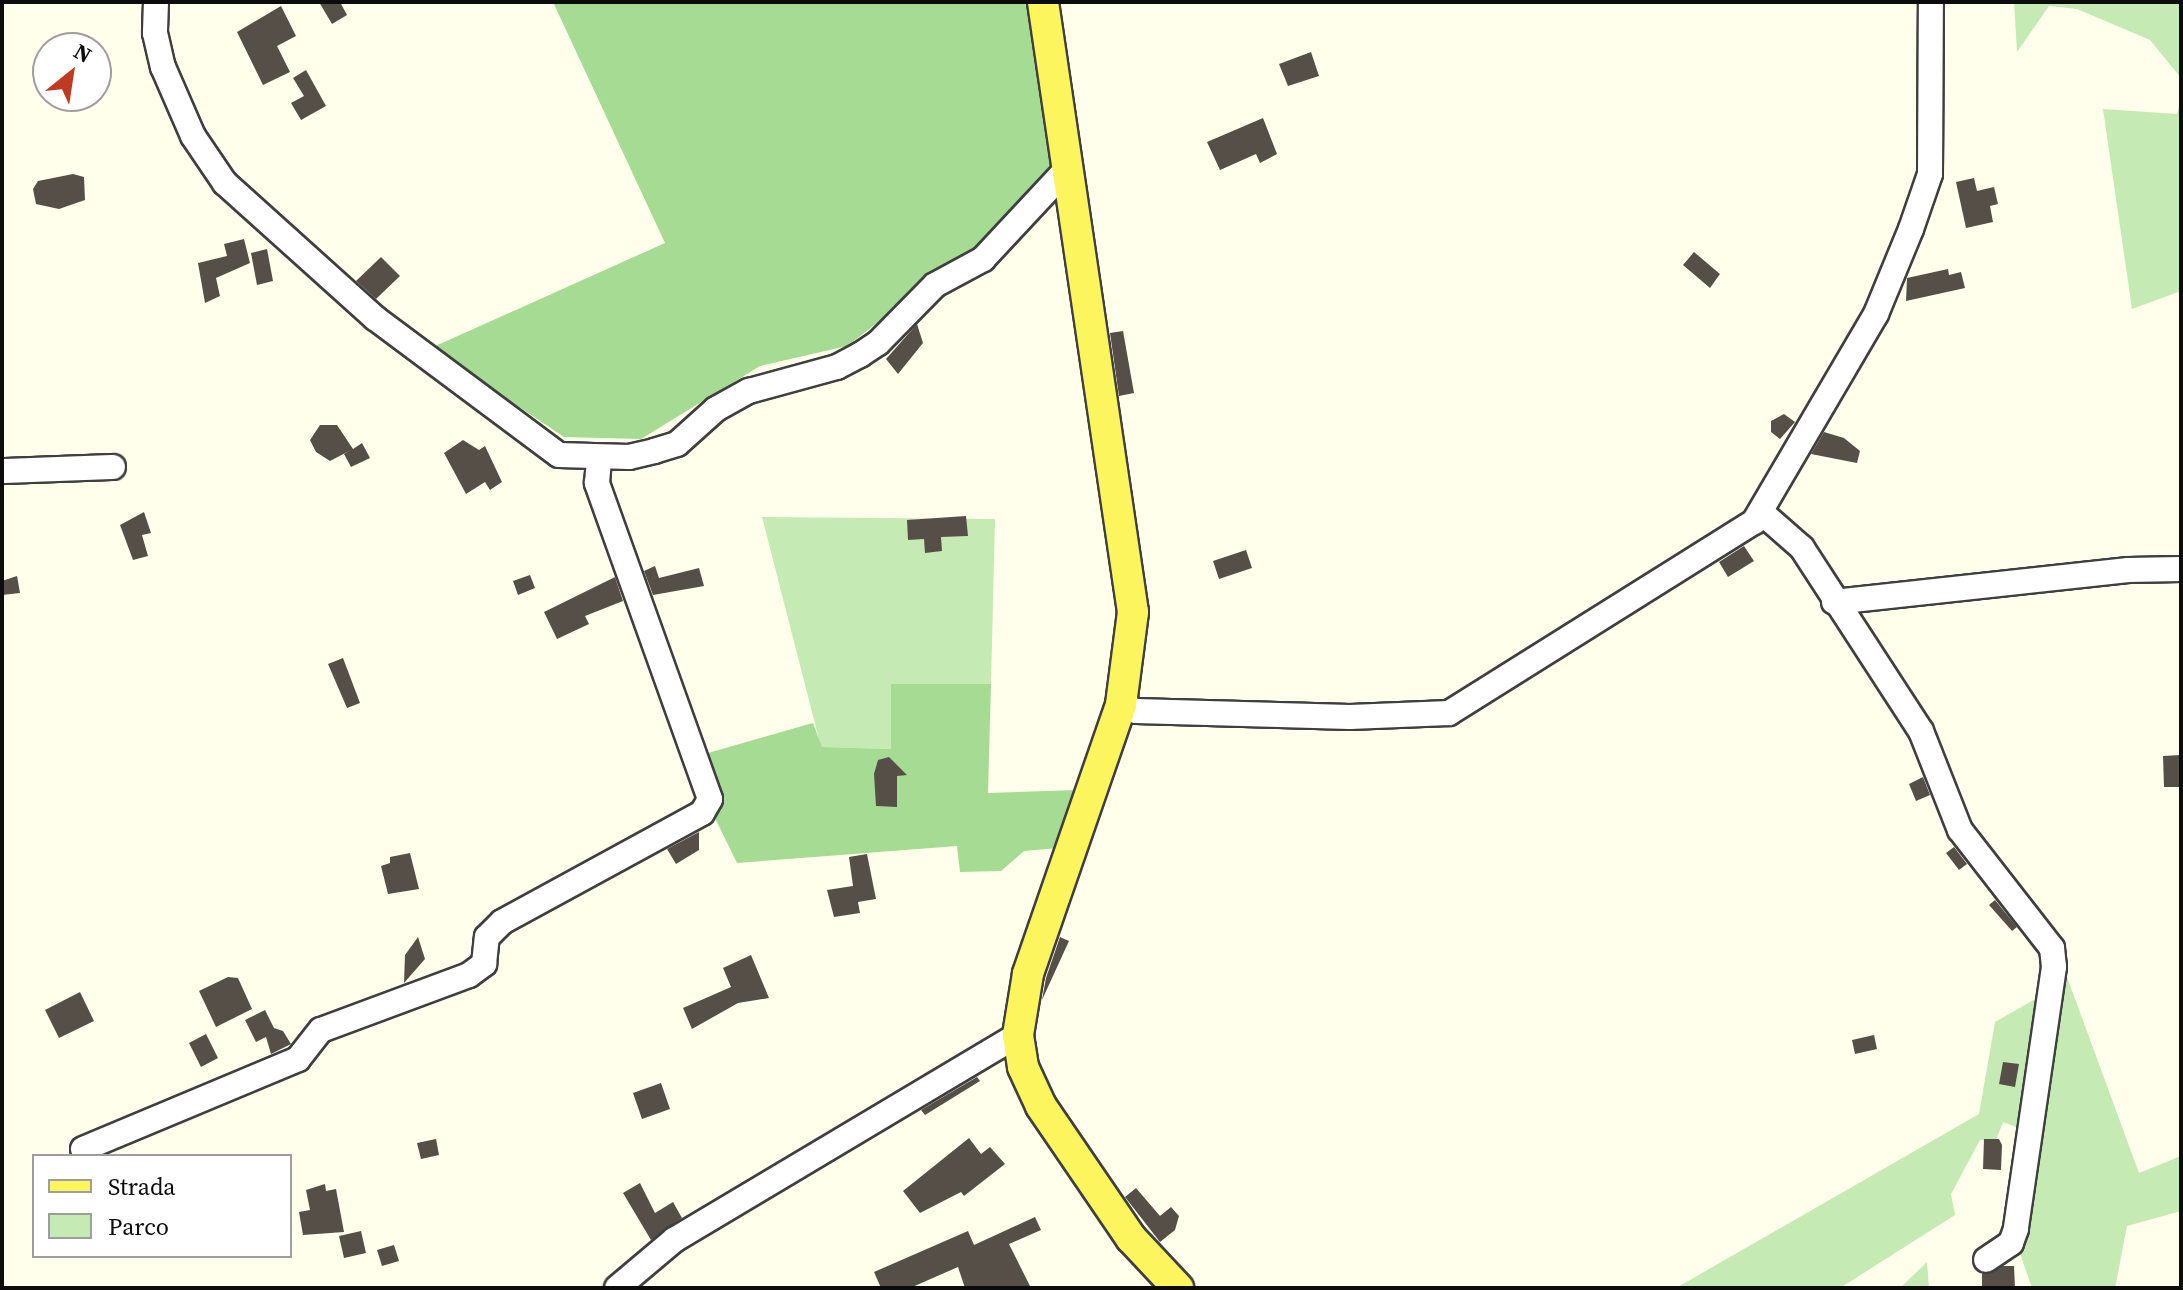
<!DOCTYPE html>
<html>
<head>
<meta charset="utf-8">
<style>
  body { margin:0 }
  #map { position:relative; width:2183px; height:1290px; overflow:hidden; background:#ffffeb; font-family:"Source Serif 4",serif }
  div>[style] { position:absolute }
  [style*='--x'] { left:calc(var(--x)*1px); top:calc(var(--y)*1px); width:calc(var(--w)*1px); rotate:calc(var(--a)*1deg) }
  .green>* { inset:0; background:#c5eab4 }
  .forest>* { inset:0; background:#a5db93 }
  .building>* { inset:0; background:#554f48 }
  .roads { filter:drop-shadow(2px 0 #3f3f3f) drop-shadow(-2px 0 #3f3f3f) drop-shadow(0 2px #3f3f3f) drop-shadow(0 -2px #3f3f3f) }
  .minor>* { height:24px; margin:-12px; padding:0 12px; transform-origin:12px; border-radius:12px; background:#fff }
  .major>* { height:30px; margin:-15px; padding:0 15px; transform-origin:15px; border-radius:15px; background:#fcf55e }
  span { translate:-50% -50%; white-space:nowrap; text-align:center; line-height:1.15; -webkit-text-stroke:8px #fff; paint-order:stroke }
  .frame { position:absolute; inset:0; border:4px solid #0c0c0c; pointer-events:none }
  .legend { position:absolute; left:32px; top:1154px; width:260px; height:104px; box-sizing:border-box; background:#fff; border:2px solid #9e9e9e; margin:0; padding:10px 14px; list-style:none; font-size:24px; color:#0c0c0c }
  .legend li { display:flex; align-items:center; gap:16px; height:40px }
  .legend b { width:40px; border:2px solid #9e9e9e }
  .north { position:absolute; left:32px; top:32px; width:80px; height:80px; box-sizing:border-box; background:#fff; border:2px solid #9e9e9e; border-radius:50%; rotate:30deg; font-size:22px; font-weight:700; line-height:32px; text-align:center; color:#0c0c0c }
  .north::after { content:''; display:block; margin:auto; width:28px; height:36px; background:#bf3a21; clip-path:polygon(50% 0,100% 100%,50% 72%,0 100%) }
</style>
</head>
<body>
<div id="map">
  <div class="green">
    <i style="clip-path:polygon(2014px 2px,2181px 2px,2181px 78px,2150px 40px,2077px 9px,2049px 6px,2017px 52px)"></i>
    <i style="clip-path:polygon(2181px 99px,2181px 291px,2132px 309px,2103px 109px,2177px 114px)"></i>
    <i style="clip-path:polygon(762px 517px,995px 519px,991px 684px,891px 684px,891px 749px,821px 747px)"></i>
    <i style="clip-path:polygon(2060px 958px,2139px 1173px,2181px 1156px,2181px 1211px,2127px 1226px,2115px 1288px,2032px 1288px,2017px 1245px,2032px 1133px,2003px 1122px,1996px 1140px,1980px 1140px,1951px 1194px,1955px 1215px,1840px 1288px,1676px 1288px,1979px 1114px,1995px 1022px,2046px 993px)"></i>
    <i style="clip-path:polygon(1927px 1262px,1929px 1288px,1900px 1288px)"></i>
  </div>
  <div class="forest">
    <i style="clip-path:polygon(553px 2px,1034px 2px,1054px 172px,1008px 223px,847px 346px,760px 366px,641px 439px,564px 437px,431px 348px,665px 243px)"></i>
    <i style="clip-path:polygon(891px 684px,991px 684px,988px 793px,1077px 790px,1058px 848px,1024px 851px,1001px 871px,960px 872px,957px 846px,737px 863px,709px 806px,701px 755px,813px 723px,822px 747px,891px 749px)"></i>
  </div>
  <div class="building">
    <i style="clip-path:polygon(319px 2px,340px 2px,347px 15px,332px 24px)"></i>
    <i style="clip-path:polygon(281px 6px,296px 36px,277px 46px,290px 72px,263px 85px,237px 32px)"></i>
    <i style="clip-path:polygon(1311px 52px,1319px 76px,1288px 86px,1279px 64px)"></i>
    <i style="clip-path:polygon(306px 70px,326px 106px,301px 120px,291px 103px,304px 96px,293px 78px)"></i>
    <i style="clip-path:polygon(1263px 118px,1277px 154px,1260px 163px,1256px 154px,1220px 170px,1207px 142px)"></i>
    <i style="clip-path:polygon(73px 174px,84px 177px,85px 200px,59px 209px,36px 204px,33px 189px,38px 181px)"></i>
    <i style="clip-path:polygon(1974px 178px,1977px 191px,1994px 187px,1998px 204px,1990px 206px,1993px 222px,1966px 228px,1956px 182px)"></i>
    <i style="clip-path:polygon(244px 239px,250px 263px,216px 278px,220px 296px,205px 303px,198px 263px,227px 256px,224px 244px)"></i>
    <i style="clip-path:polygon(267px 249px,273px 281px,257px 285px,251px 253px)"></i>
    <i style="clip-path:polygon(1694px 252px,1720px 274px,1710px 288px,1683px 265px)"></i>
    <i style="clip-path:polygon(381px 257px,400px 276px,376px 299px,356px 281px)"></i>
    <i style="clip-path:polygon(1948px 269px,1949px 275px,1961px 272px,1965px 288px,1906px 301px,1907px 278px)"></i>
    <i style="clip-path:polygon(917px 324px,923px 343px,898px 374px,886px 359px)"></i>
    <i style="clip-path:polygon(1123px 331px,1134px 393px,1119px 396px,1110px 333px)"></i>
    <i style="clip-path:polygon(1784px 414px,1795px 422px,1780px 439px,1771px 432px,1771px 421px)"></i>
    <i style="clip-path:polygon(320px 425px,337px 425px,353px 449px,362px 443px,370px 458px,351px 467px,344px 454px,351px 450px,330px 461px,316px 452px,310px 440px)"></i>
    <i style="clip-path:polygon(1824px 432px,1844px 438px,1860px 451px,1857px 463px,1811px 454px)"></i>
    <i style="clip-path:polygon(463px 440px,479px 450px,485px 446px,502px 482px,490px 490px,485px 482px,466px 494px,444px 453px)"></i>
    <i style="clip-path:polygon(144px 512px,151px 533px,142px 535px,148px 556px,133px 560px,120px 525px)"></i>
    <i style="clip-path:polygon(966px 516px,968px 536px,941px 537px,942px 551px,925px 553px,924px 539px,908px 540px,907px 520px)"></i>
    <i style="clip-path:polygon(1744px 546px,1754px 561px,1728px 577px,1719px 562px)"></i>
    <i style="clip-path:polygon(1246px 550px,1252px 568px,1219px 579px,1213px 561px)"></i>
    <i style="clip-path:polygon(655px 566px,659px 578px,699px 568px,704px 586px,653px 595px,644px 571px)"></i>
    <i style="clip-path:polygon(530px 575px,535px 588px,518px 595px,513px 581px)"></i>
    <i style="clip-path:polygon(17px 576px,20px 593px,2px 595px,2px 581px)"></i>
    <i style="clip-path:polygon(615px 577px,623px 601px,585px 616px,589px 624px,557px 639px,544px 612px)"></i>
    <i style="clip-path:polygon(343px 658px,360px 703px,347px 708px,328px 664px)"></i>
    <i style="clip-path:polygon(2181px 755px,2181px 787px,2164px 787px,2163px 756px)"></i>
    <i style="clip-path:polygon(889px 757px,907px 775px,897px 776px,897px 807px,876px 806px,874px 774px,878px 760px)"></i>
    <i style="clip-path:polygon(1923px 777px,1930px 795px,1916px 801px,1909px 784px)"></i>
    <i style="clip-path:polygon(699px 832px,699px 850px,676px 864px,667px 849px)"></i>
    <i style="clip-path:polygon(1954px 847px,1967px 864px,1959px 870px,1946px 853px)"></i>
    <i style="clip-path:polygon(410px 853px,419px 889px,388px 894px,381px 866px,390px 863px,390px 857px)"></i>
    <i style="clip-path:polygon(867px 854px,876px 899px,858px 902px,860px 913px,834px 917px,827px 890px,853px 886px,849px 857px)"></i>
    <i style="clip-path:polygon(1995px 900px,2017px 927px,2012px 931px,1989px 905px)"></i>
    <i style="clip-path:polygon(418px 937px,425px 959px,404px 983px,405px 955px)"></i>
    <i style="clip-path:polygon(1060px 937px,1069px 941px,1042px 1000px,1046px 978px)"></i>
    <i style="clip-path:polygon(751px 955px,769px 998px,738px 1003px,692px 1029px,683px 1008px,731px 987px,723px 968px)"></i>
    <i style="clip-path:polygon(228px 977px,238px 978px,252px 1009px,216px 1027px,199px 991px)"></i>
    <i style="clip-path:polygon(80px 992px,94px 1021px,59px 1038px,45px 1010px)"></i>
    <i style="clip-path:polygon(265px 1010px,274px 1028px,283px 1031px,291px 1044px,271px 1054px,266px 1037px,256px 1042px,245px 1020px)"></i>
    <i style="clip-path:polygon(206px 1034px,218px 1058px,201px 1067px,189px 1043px)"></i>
    <i style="clip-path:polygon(1874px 1035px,1877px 1049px,1855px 1054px,1852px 1040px)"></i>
    <i style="clip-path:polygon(2003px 1062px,2019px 1064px,2015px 1087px,1999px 1084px)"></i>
    <i style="clip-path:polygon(977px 1077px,980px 1081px,925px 1115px,921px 1110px)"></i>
    <i style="clip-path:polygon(661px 1083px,670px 1109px,642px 1119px,633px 1093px)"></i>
    <i style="clip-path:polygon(969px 1138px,981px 1154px,990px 1147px,1005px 1164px,964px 1196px,961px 1192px,920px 1213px,903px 1191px)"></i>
    <i style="clip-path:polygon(436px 1139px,439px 1155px,421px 1159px,417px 1143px)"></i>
    <i style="clip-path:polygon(1984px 1139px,1999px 1139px,2002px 1145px,2001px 1170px,1983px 1169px)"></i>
    <i style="clip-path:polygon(640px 1183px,655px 1213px,673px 1202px,682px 1218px,651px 1240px,623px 1193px)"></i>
    <i style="clip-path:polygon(325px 1184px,326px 1191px,336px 1189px,344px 1232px,303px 1235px,299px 1212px,310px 1210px,306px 1190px)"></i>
    <i style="clip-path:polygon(1136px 1188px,1160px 1216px,1171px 1207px,1179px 1216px,1175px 1230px,1160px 1242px,1125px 1197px)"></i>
    <i style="clip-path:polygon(1035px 1217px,1041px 1230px,1009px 1244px,1031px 1288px,965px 1288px,958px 1267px,910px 1288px,881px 1288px,874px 1272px,968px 1231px,974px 1245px)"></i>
    <i style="clip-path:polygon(361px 1231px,366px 1253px,344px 1258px,339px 1236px)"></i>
    <i style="clip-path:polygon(394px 1245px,399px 1261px,382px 1266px,377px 1250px)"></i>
    <i style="clip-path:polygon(2003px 1266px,2014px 1266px,2015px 1288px,1982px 1288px,1982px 1274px)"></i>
  </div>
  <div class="roads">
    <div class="minor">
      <i style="--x:156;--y:2;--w:31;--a:92"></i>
      <i style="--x:155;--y:33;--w:35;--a:77"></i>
      <i style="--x:163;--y:67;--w:75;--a:66.5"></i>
      <i style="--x:193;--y:136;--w:57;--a:55.8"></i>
      <i style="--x:225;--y:183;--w:202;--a:42"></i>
      <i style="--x:375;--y:318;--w:229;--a:36.7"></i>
      <i style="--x:559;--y:455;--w:70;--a:1.6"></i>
      <i style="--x:629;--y:457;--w:26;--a:-13"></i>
      <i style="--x:654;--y:451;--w:24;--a:-17"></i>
      <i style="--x:677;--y:444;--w:52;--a:-41.9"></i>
      <i style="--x:716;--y:409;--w:38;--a:-29"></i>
      <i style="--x:749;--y:391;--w:91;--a:-15.3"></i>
      <i style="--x:837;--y:367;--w:26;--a:-28"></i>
      <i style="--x:860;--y:355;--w:22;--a:-34"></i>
      <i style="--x:878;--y:343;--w:81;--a:-45.5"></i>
      <i style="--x:935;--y:285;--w:55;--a:-28.4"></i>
      <i style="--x:983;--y:259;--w:122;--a:-47"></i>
      <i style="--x:2;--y:471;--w:111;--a:-2.1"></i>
      <i style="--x:1762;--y:513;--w:53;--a:41.2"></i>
      <i style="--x:1802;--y:548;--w:218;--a:57"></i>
      <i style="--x:1921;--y:731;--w:106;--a:68.5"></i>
      <i style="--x:1960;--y:830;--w:150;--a:52.1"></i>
      <i style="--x:2052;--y:948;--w:19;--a:84"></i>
      <i style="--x:2054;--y:967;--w:265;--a:98.3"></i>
      <i style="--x:2016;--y:1229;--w:15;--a:110"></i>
      <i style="--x:2011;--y:1243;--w:30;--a:146"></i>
      <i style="--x:1834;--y:602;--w:296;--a:-6.2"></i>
      <i style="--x:2128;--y:570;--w:53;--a:-1.1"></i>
      <i style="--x:1121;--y:705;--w:16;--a:22"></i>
      <i style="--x:1136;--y:711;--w:214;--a:1.6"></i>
      <i style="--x:1350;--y:717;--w:99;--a:-2.3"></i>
      <i style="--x:1449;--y:713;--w:360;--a:-32.1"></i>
      <i style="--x:1754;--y:522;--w:241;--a:-59.6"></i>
      <i style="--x:1876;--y:314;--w:92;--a:-67.6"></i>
      <i style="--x:1911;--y:229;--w:58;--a:-70.9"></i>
      <i style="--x:1930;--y:174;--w:172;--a:-89.7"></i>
      <i style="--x:83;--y:1149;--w:233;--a:-22.7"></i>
      <i style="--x:298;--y:1059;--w:37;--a:-52"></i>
      <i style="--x:321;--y:1030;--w:158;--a:-20.4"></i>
      <i style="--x:469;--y:975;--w:19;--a:-36"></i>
      <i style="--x:484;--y:964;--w:27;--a:-84"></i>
      <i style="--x:487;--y:937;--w:21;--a:-45"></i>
      <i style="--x:502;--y:922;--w:228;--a:-28.6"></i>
      <i style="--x:702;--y:813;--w:16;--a:-60"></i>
      <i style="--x:710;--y:799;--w:336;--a:-109.7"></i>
      <i style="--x:597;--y:483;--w:25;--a:-85"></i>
      <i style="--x:617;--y:1288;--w:75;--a:-40.1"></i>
      <i style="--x:674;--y:1240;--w:400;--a:-30.8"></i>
    </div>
    <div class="major">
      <i style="--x:1043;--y:2;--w:617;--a:81.61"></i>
      <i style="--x:1133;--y:612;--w:94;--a:97.4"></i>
      <i style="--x:1121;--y:705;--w:285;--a:109.1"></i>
      <i style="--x:1028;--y:974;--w:62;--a:99.3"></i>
      <i style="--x:1018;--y:1035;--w:32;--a:81"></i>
      <i style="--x:1023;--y:1067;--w:43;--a:65.2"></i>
      <i style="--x:1041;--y:1106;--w:160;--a:55.7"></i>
      <i style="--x:1131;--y:1238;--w:69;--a:46.8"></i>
    </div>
  </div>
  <div class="frame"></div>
  <ul class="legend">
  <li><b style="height:10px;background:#fcf55e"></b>Strada</li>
  <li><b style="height:22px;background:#c5eab4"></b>Parco</li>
  </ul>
  <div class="north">N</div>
</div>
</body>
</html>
